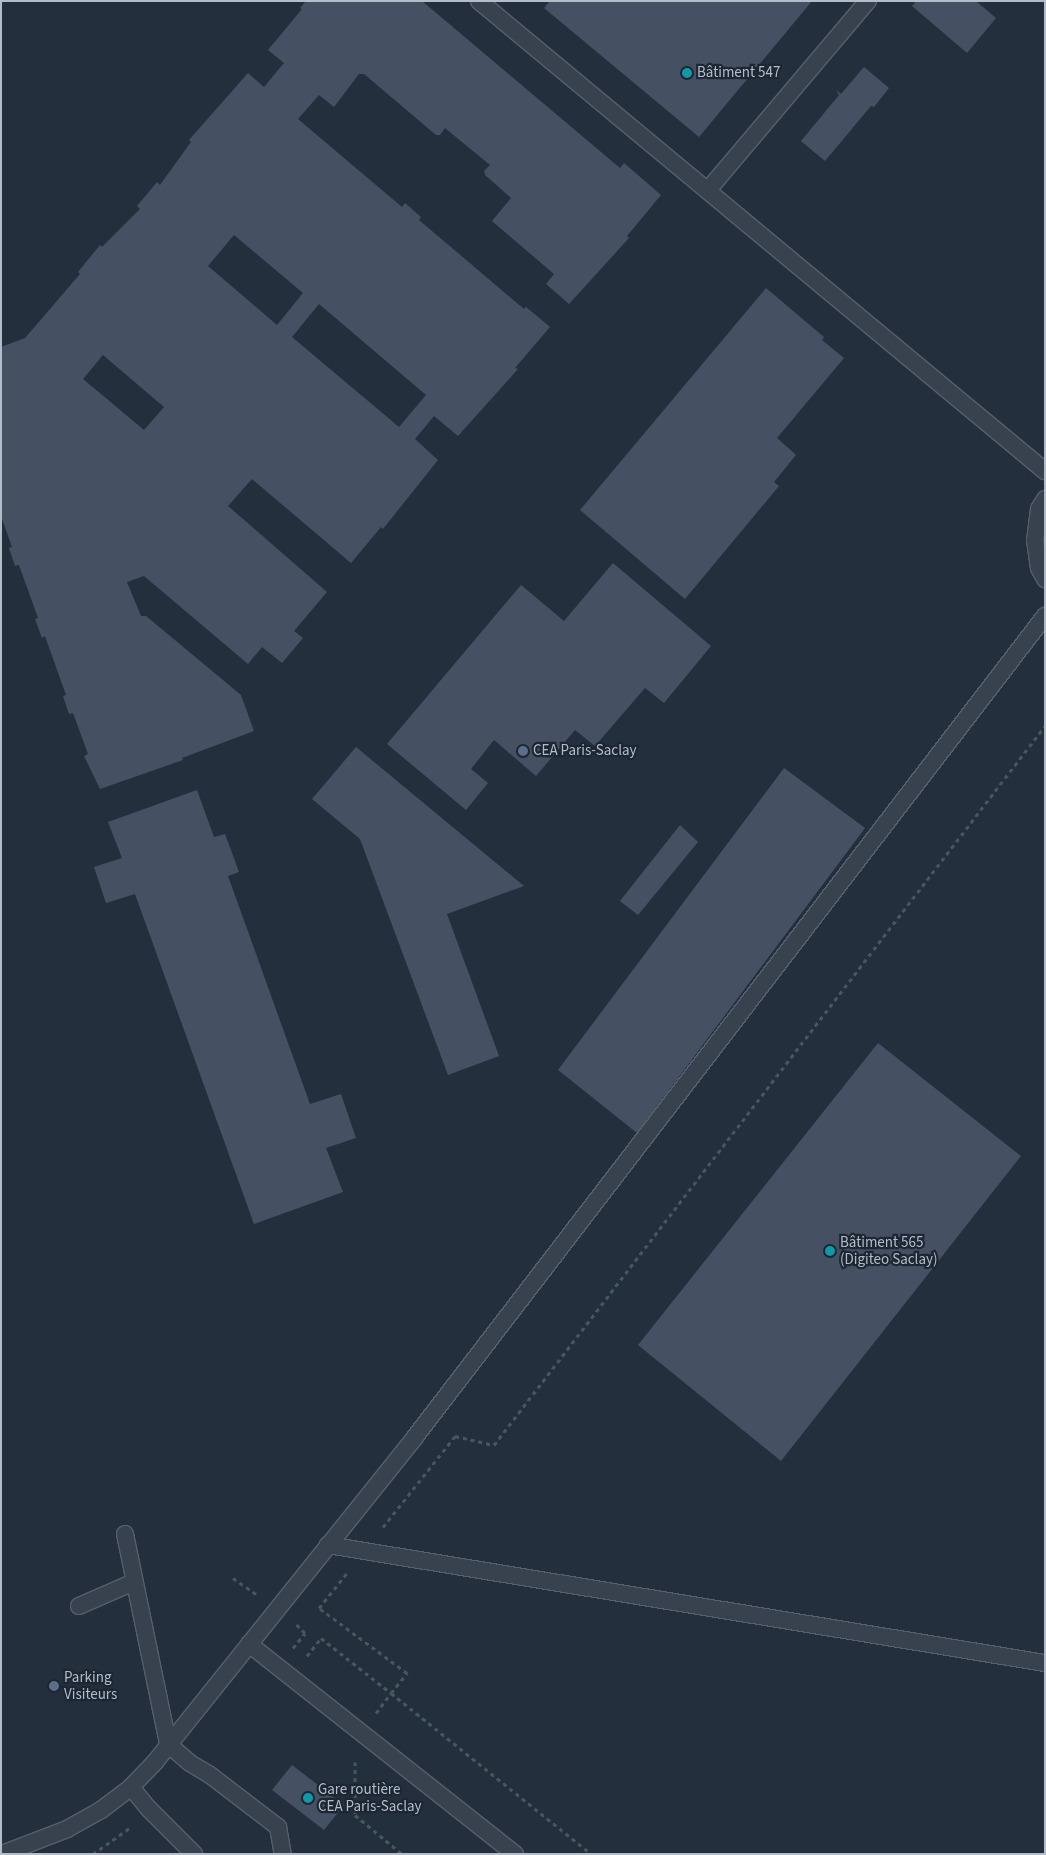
<!DOCTYPE html>
<html>
<head>
<meta charset="utf-8">
<style>
  body { margin:0 }
  #map { position:relative; width:1046px; height:1855px; overflow:hidden; background:#242f3e; font-family:"Source Sans 3",sans-serif }
  div>[style] { position:absolute }
  [style*='--x'] { left:calc(var(--x)*1px); top:calc(var(--y)*1px); width:calc(var(--w)*1px); rotate:calc(var(--a)*1deg) }
  .building>* { inset:0; background:#455162 }
  .path>* { height:3px; margin-top:-1.5px; transform-origin:0; background:repeating-linear-gradient(90deg,#44595c 0 4px,transparent 0 8px) }
  .roads { filter:drop-shadow(1px 0 #565f6c) drop-shadow(-1px 0 #565f6c) drop-shadow(0 1px #565f6c) drop-shadow(0 -1px #565f6c) }
  .lane>* { height:16px; margin:-8px; padding:0 8px; transform-origin:8px; border-radius:8px; background:#38414e }
  .dots>* { width:14px; height:14px; translate:-50% -50%; box-sizing:border-box; border:2px solid #1d2633; border-radius:50% }
  span { translate:-50% -50%; white-space:nowrap; text-align:center; line-height:1.15; -webkit-text-stroke:4.5px #1d2633; paint-order:stroke }
  .poi-label { font-size:15px; color:#b4bcc9 }
  .left { translate:0 -50%; text-align:left }
  .frame { position:absolute; inset:0; border:2px solid #b4bcc9; pointer-events:none }
</style>
</head>
<body>
<div id="map">
  <div class="building">
    <i style="clip-path:polygon(evenodd,306px 1px,422px 1px,620px 168px,624px 163px,661px 195px,627px 236px,629px 238px,569px 304px,546px 284px,554px 274px,492px 221px,511px 198px,485px 175px,484px 171px,490px 165px,445px 128px,440px 135px,436px 135px,364px 74px,359px 74px,334px 107px,319px 95px,298px 119px,402px 207px,405px 203px,421px 217px,419px 220px,524px 309px,526px 307px,550px 327px,515px 368px,518px 369px,458px 436px,434px 416px,415px 439px,438px 460px,383px 529px,381px 527px,351px 563px,252px 479px,228px 506px,327px 592px,294px 631px,303px 638px,282px 663px,262px 647px,248px 664px,144px 576px,127px 582px,141px 616px,146px 616px,241px 695px,254px 731px,182px 758px,183px 760px,100px 789px,84px 756px,88px 754px,73px 713px,69px 714px,63px 696px,66px 695px,45px 636px,42px 638px,35px 619px,38px 618px,19px 565px,15px 566px,9px 548px,12px 547px,1px 516px,1px 347px,25px 338px,80px 274px,78px 272px,100px 245px,102px 247px,140px 209px,137px 206px,157px 182px,160px 185px,191px 142px,189px 140px,248px 73px,264px 87px,284px 63px,268px 50px,302px 9px,300px 8px,306px 1px,234px 235px,303px 293px,277px 325px,208px 266px,234px 235px,306px 1px,319px 304px,426px 395px,399px 427px,292px 337px,319px 304px,306px 1px,103px 355px,164px 407px,144px 430px,83px 379px,103px 355px)"></i>
    <i style="clip-path:polygon(550px 1px,665px 2px,812px 1px,699px 137px,544px 8px)"></i>
    <i style="clip-path:polygon(916px 1px,976px 1px,996px 18px,967px 53px,912px 6px)"></i>
    <i style="clip-path:polygon(864px 67px,889px 88px,874px 107px,871px 106px,825px 161px,801px 141px,839px 95px,836px 90px,841px 94px)"></i>
    <i style="clip-path:polygon(766px 288px,824px 337px,822px 340px,844px 358px,777px 438px,796px 455px,774px 482px,779px 486px,685px 599px,580px 510px)"></i>
    <i style="clip-path:polygon(613px 563px,711px 646px,664px 703px,645px 688px,595px 746px,575px 730px,536px 776px,494px 740px,471px 769px,488px 783px,466px 810px,387px 744px,521px 585px,564px 621px)"></i>
    <i style="clip-path:polygon(356px 747px,524px 886px,447px 914px,499px 1056px,448px 1075px,360px 839px,312px 799px)"></i>
    <i style="clip-path:polygon(784px 768px,865px 828px,637px 1133px,558px 1070px)"></i>
    <i style="clip-path:polygon(197px 790px,214px 837px,225px 834px,239px 872px,228px 876px,310px 1104px,341px 1094px,356px 1138px,326px 1148px,343px 1192px,254px 1224px,135px 894px,106px 903px,94px 867px,122px 858px,108px 822px)"></i>
    <i style="clip-path:polygon(680px 825px,698px 842px,638px 915px,620px 901px)"></i>
    <i style="clip-path:polygon(878px 1043px,1021px 1156px,781px 1461px,638px 1345px)"></i>
    <i style="clip-path:polygon(292px 1765px,344px 1805px,324px 1830px,272px 1790px)"></i>
  </div>
  <div class="path">
    <i style="--x:383;--y:1527;--w:116;--a:-51.6"></i>
    <i style="--x:455;--y:1436;--w:40;--a:13"></i>
    <i style="--x:494;--y:1445;--w:906;--a:-52.54"></i>
    <i style="--x:233;--y:1578;--w:29;--a:35"></i>
    <i style="--x:293;--y:1648;--w:19;--a:-51"></i>
    <i style="--x:305;--y:1633;--w:13;--a:-135"></i>
    <i style="--x:307;--y:1656;--w:23;--a:-52"></i>
    <i style="--x:321;--y:1638;--w:89;--a:38.2"></i>
    <i style="--x:391;--y:1693;--w:26;--a:-51"></i>
    <i style="--x:407;--y:1673;--w:109;--a:-143.5"></i>
    <i style="--x:319;--y:1608;--w:45;--a:-51.3"></i>
    <i style="--x:376;--y:1713;--w:25;--a:-53"></i>
    <i style="--x:391;--y:1693;--w:257;--a:38.8"></i>
    <i style="--x:355;--y:1762;--w:53;--a:90"></i>
    <i style="--x:355;--y:1815;--w:61;--a:39.7"></i>
    <i style="--x:93;--y:1854;--w:47;--a:-35.4"></i>
  </div>
  <div class="roads">
    <div class="lane">
      <i style="--x:479;--y:1;--w:736;--a:39.71"></i>
      <i style="--x:708;--y:190;--w:248;--a:-49.8"></i>
      <i style="--x:1045;--y:499;--w:12;--a:121"></i>
      <i style="--x:1039;--y:509;--w:31;--a:97"></i>
      <i style="--x:1035;--y:540;--w:28;--a:82"></i>
      <i style="--x:1039;--y:568;--w:13;--a:61"></i>
      <i style="--x:125;--y:1534;--w:214;--a:78.4"></i>
      <i style="--x:168;--y:1744;--w:29;--a:41"></i>
      <i style="--x:190;--y:1763;--w:23;--a:31"></i>
      <i style="--x:210;--y:1775;--w:86;--a:37.4"></i>
      <i style="--x:278;--y:1827;--w:27;--a:80"></i>
      <i style="--x:328;--y:1545;--w:727;--a:9.35"></i>
      <i style="--x:79;--y:1606;--w:60;--a:-23.6"></i>
      <i style="--x:249;--y:1644;--w:339;--a:38.3"></i>
      <i style="--x:131;--y:1787;--w:28;--a:51"></i>
      <i style="--x:149;--y:1809;--w:64;--a:45"></i>
      <i style="--x:2;--y:1854;--w:70;--a:-21"></i>
      <i style="--x:67;--y:1829;--w:39;--a:-29"></i>
      <i style="--x:101;--y:1810;--w:38;--a:-37"></i>
      <i style="--x:131;--y:1787;--w:35;--a:-46"></i>
      <i style="--x:155;--y:1762;--w:416;--a:-51.3"></i>
      <i style="--x:415;--y:1437;--w:1035;--a:-52.5"></i>
    </div>
  </div>
  <div class="dots">
    <i style="left:687px;top:73px;background:#0f9aa8"></i>
    <i style="left:523px;top:751px;background:#5c6f8a"></i>
    <i style="left:830px;top:1251px;background:#0f9aa8"></i>
    <i style="left:54px;top:1686px;background:#5c6f8a"></i>
    <i style="left:308px;top:1798px;background:#0f9aa8"></i>
  </div>
  <div class="poi-label">
    <span class="left" style="left:697px;top:73px">Bâtiment 547</span>
    <span class="left" style="left:533px;top:751px">CEA Paris-Saclay</span>
    <span class="left" style="left:840px;top:1251px">Bâtiment 565<br>(Digiteo Saclay)</span>
    <span class="left" style="left:64px;top:1686px">Parking<br>Visiteurs</span>
    <span class="left" style="left:318px;top:1798px">Gare routière<br>CEA Paris-Saclay</span>
  </div>
  <div class="frame"></div>
</div>
</body>
</html>
